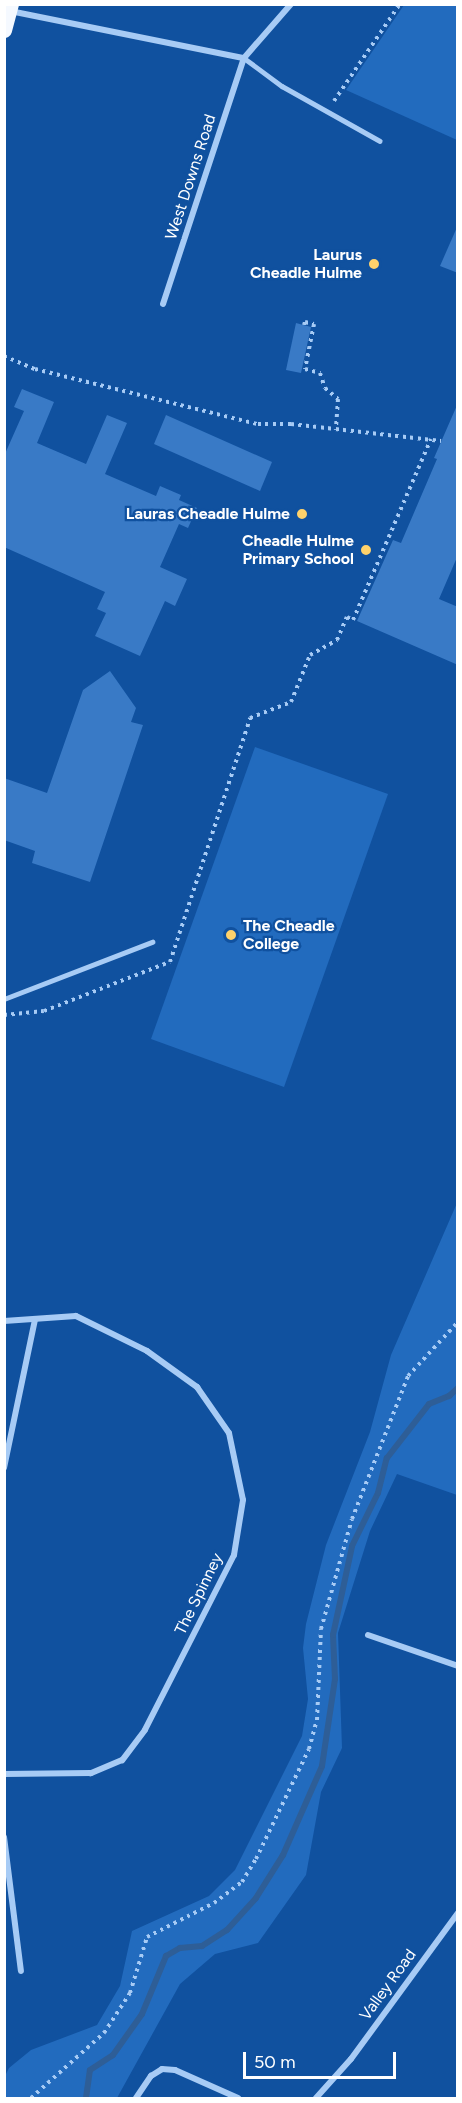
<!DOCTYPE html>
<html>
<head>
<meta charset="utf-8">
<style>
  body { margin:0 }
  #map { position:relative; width:462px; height:2103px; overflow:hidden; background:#10519f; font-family:Figtree,sans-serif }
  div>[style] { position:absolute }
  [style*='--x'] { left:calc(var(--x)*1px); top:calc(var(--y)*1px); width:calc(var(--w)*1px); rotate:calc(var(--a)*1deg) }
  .green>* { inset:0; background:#226bbe }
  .stream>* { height:6px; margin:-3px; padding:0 3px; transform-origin:3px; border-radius:3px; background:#2e5e97 }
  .building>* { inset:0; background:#397ac6 }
  .path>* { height:4px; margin-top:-2px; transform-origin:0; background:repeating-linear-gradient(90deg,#a7cbf5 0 3px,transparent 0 7.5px) }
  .lane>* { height:4.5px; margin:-2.25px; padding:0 2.25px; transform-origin:2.25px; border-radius:2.25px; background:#a7cbf5 }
  .street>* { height:6px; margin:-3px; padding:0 3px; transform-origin:3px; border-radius:3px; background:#a7cbf5 }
  .primary>* { height:15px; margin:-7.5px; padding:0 7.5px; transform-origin:7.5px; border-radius:7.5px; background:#f5f9ff }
  .dots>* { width:16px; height:16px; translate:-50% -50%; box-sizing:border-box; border:3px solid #10519f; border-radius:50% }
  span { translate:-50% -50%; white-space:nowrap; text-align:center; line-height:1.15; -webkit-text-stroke:4.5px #10519f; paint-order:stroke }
  .street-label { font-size:16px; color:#fff }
  .poi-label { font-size:16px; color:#fff; font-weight:700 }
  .right { translate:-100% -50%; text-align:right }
  .left { translate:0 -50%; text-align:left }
  .frame { position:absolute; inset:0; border:6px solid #fff; pointer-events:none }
  .scale { position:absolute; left:243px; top:2052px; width:153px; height:27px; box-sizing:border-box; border:3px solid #fff; border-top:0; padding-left:8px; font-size:18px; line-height:21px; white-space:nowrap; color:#fff; -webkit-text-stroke:4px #10519f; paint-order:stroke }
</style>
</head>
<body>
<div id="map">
  <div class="green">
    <i style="clip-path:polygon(404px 5px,457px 5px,457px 140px,346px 90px)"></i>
    <i style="clip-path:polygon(255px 747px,388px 794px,284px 1087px,151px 1039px)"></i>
    <i style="clip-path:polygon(457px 1203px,457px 1495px,397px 1474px,370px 1531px,338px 1633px,342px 1748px,321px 1792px,306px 1875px,258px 1943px,215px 1954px,180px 1984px,117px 2098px,5px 2098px,5px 2076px,9px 2068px,31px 2050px,97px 2025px,120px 1986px,132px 1931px,209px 1896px,235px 1870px,302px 1736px,308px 1699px,303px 1648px,306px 1624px,326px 1545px,370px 1432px,391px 1355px)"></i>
  </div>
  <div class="stream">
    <i style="--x:86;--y:2098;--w:28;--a:-82"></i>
    <i style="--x:90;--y:2070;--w:27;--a:-33"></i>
    <i style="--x:113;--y:2055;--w:50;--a:-54.7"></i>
    <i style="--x:142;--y:2014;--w:63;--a:-67.5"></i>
    <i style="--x:166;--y:1956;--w:16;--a:-30"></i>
    <i style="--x:180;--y:1948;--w:22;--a:-5"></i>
    <i style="--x:202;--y:1946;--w:30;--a:-33"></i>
    <i style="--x:227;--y:1930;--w:43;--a:-47.8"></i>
    <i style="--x:256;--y:1898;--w:51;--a:-57.9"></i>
    <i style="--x:283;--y:1855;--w:97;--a:-66.3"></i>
    <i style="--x:322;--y:1766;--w:88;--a:-81.5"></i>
    <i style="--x:335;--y:1679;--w:44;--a:-92.6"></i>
    <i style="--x:333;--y:1635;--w:91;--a:-77.9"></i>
    <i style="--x:352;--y:1546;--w:59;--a:-63.9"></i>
    <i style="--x:378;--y:1493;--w:36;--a:-76"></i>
    <i style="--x:387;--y:1458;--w:68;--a:-52.1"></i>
    <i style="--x:429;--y:1404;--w:22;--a:-22"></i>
    <i style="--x:449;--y:1396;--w:12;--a:-42"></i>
  </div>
  <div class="building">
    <i style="clip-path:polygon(458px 225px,458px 273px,440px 266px)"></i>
    <i style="clip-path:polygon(296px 323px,311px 327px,301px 373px,286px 370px)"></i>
    <i style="clip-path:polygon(22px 389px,54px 402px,37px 443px,86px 464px,107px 415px,127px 423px,105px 474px,156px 496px,160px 486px,181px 495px,179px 500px,197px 508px,188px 528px,179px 524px,160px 567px,187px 579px,175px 606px,165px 601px,140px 656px,95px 636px,106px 613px,97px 609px,105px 592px,4px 547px,4px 456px,24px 411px,14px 407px)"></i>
    <i style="clip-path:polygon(458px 403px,458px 555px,439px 599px,458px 607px,458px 665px,357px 621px,393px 540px,401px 543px,437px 459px,434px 458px)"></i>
    <i style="clip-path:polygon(166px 415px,272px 462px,260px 491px,154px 444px)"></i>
    <i style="clip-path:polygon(110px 671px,136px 708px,131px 722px,143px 725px,90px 882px,32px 863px,35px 851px,4px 840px,4px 778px,47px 793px,83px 690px)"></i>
  </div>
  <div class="path">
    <i style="--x:334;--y:101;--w:117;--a:-55.8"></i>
    <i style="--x:304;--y:325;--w:3;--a:-72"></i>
    <i style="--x:305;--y:322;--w:9;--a:13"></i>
    <i style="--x:314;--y:324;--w:46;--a:101.3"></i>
    <i style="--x:305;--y:369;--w:16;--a:15"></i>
    <i style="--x:320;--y:373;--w:16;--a:72"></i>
    <i style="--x:325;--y:388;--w:17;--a:40"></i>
    <i style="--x:338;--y:399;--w:31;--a:94"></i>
    <i style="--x:4;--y:356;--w:34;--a:23"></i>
    <i style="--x:35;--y:369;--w:230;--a:13.9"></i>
    <i style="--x:258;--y:424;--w:33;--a:0"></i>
    <i style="--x:291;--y:424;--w:151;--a:6.5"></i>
    <i style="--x:4;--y:1015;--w:40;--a:-5.7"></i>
    <i style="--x:44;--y:1011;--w:135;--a:-21.3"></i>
    <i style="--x:170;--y:962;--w:257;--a:-71.8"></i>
    <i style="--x:250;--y:718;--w:44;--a:-21.3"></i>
    <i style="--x:291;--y:702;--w:51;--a:-68"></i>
    <i style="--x:310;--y:655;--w:31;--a:-29"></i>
    <i style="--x:337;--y:640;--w:25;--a:-67"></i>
    <i style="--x:347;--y:617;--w:7;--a:27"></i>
    <i style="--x:353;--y:620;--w:197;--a:-66.7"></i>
    <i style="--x:31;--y:2098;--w:98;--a:-41.7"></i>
    <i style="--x:104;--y:2033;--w:48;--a:-57"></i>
    <i style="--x:130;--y:1993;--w:59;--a:-73.1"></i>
    <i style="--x:147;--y:1937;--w:75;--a:-26.9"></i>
    <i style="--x:214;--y:1903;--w:35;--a:-37"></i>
    <i style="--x:242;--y:1882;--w:27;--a:-59"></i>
    <i style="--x:256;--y:1859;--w:122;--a:-64.3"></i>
    <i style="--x:309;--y:1749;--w:30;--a:-75"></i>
    <i style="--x:317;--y:1720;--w:91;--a:-87.5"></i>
    <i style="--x:321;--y:1629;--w:114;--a:-74.3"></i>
    <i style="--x:352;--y:1519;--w:154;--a:-68.6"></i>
    <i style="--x:408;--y:1376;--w:74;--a:-47.2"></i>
  </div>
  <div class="lane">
    <i style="--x:244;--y:58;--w:47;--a:36.4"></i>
    <i style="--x:282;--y:86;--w:112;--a:29.3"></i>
    <i style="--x:4;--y:999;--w:159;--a:-21.1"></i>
  </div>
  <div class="street">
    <i style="--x:10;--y:11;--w:239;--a:11.4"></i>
    <i style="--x:163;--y:304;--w:259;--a:-71.8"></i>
    <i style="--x:244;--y:58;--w:72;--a:-49"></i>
    <i style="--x:4;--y:1321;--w:72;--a:-4"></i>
    <i style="--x:76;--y:1316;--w:79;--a:26.2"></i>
    <i style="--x:147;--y:1351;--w:62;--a:35.8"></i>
    <i style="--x:197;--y:1387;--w:56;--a:55.2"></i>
    <i style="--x:229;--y:1433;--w:68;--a:78.2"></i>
    <i style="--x:243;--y:1500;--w:56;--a:99.3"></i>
    <i style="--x:234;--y:1555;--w:196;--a:117"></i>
    <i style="--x:145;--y:1730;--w:38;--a:127"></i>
    <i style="--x:122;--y:1760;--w:34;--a:157"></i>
    <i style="--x:91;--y:1773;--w:87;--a:179.3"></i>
    <i style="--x:4;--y:1468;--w:151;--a:-78.2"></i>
    <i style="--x:368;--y:1635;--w:95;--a:19"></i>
    <i style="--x:4;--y:1837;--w:135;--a:82.8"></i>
    <i style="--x:136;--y:2098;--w:27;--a:-56"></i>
    <i style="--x:151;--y:2076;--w:13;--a:-32"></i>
    <i style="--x:162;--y:2069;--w:13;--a:4"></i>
    <i style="--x:175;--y:2070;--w:69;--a:24"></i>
    <i style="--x:316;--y:2098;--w:52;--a:-48.1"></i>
    <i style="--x:351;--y:2059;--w:181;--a:-53.8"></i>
  </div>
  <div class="primary">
    <i style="--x:4;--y:30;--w:27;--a:-75"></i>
  </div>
  <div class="dots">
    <i style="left:374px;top:264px;background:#ffd26b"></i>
    <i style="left:302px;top:514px;background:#ffd26b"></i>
    <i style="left:366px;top:550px;background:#ffd26b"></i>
    <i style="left:231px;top:935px;background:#ffd26b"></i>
  </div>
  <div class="street-label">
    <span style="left:191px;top:177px;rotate:-72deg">West Downs Road</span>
    <span style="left:199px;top:1594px;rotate:-64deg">The Spinney</span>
    <span style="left:388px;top:1985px;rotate:-54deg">Valley Road</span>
  </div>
  <div class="poi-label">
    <span class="right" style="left:362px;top:264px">Laurus<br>Cheadle Hulme</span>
    <span class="right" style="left:290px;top:514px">Lauras Cheadle Hulme</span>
    <span class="right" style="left:354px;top:550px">Cheadle Hulme<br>Primary School</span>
    <span class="left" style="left:243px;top:935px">The Cheadle<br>College</span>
  </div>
  <div class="frame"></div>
  <div class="scale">50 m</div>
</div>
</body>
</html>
